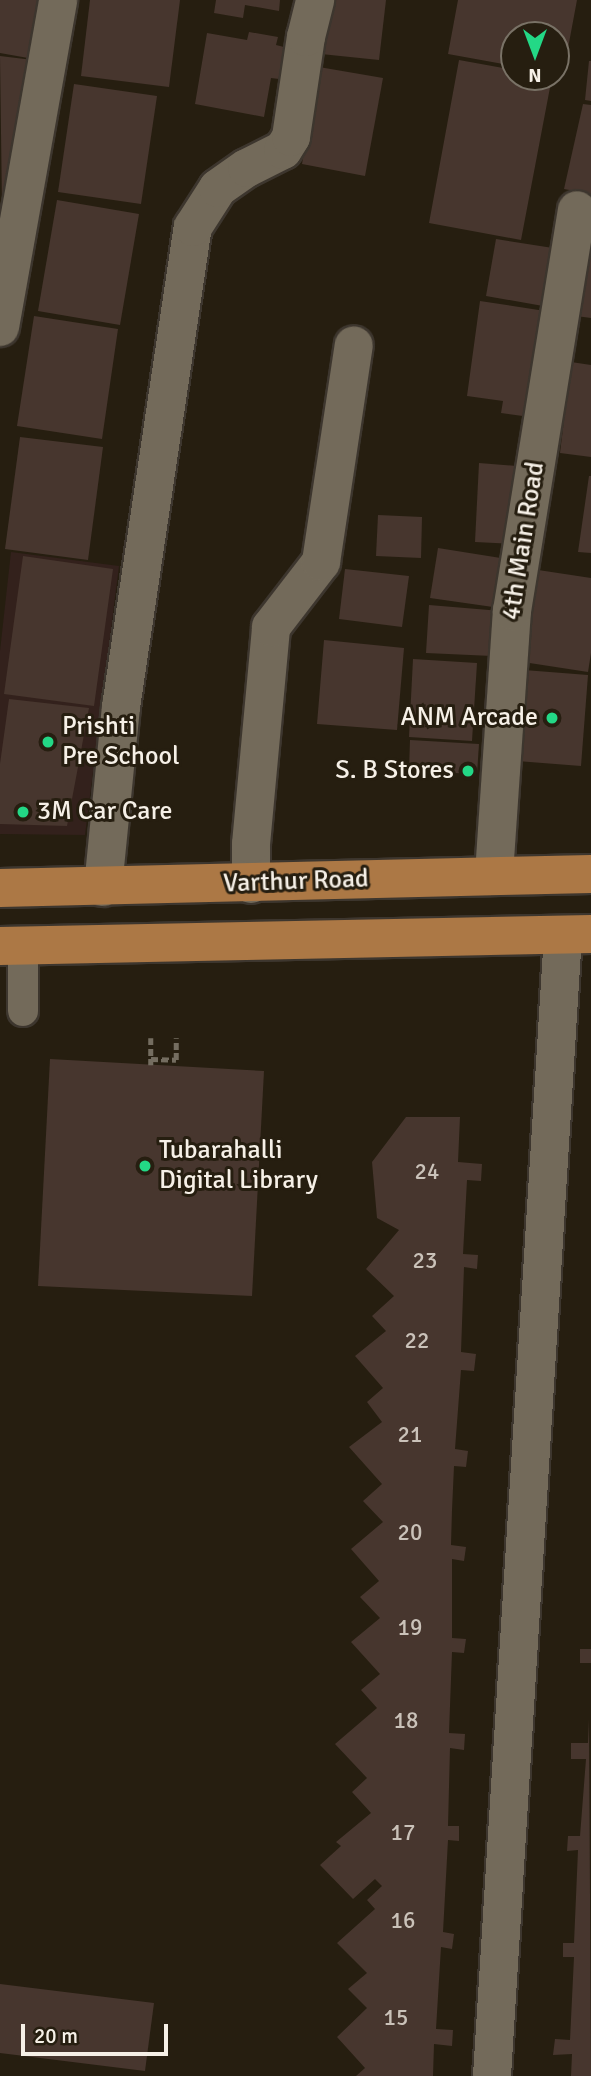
<!DOCTYPE html>
<html>
<head>
<meta charset="utf-8">
<style>
  body { margin:0 }
  #map { position:relative; width:591px; height:2076px; overflow:hidden; background:#261e10; font-family:Signika,sans-serif }
  div>[style] { position:absolute }
  [style*='--x'] { left:calc(var(--x)*1px); top:calc(var(--y)*1px); width:calc(var(--w)*1px); rotate:calc(var(--a)*1deg) }
  .education>* { inset:0; background:#33211c }
  .building>* { inset:0; background:#47362e }
  .path>* { height:4.5px; margin-top:-2.25px; transform-origin:0; background:repeating-linear-gradient(90deg,#746d60 0 7px,transparent 0 10.5px) }
  .roads { filter:drop-shadow(2px 0 #3d362e) drop-shadow(-2px 0 #3d362e) drop-shadow(0 2px #3d362e) drop-shadow(0 -2px #3d362e) }
  .lane>* { height:30px; margin:-15px; padding:0 15px; transform-origin:15px; border-radius:15px; background:#736a5a }
  .street>* { height:38px; margin:-19px; padding:0 19px; transform-origin:19px; border-radius:19px; background:#736a5a }
  .primary>* { height:38px; margin:-19px; padding:0 19px; transform-origin:19px; border-radius:19px; background:#ac7845 }
  .dots>* { width:19px; height:19px; translate:-50% -50%; box-sizing:border-box; border:4px solid #261e10; border-radius:50% }
  span { translate:-50% -50%; white-space:nowrap; text-align:center; line-height:1.15; -webkit-text-stroke:6px #261e10; paint-order:stroke }
  .number-label { font-size:23px; color:#cac2b9 }
  .number-label span { -webkit-text-stroke-width:0 }
  .street-label { font-size:26px; color:#f6f0e7 }
  .poi-label { font-size:26px; color:#f6f0e7 }
  .right { translate:-100% -50%; text-align:right }
  .left { translate:0 -50%; text-align:left }
  .north { position:absolute; left:500px; top:21px; width:70px; height:70px; box-sizing:border-box; background:#261e10; border:2px solid #797266; border-radius:50%; rotate:180deg; font-size:19px; font-weight:700; line-height:28px; text-align:center; color:#f6f0e7 }
  .north::after { content:''; display:block; margin:auto; width:24px; height:32px; background:#23d886; clip-path:polygon(50% 0,100% 100%,50% 72%,0 100%) }
  .scale { position:absolute; left:21px; top:2024px; width:147px; height:32px; box-sizing:border-box; border:4px solid #f6f0e7; border-top:0; padding-left:9px; font-size:21px; line-height:24px; white-space:nowrap; color:#f6f0e7; -webkit-text-stroke:5px #261e10; paint-order:stroke }
</style>
</head>
<body>
<div id="map">
  <div class="education">
    <i style="clip-path:polygon(11px 552px,119px 566px,85px 835px,0 834px,0 651px)"></i>
  </div>
  <div class="building">
    <i style="clip-path:polygon(0 0,38px 0,28px 58px,0 53px)"></i>
    <i style="clip-path:polygon(90px 0,180px 0,169px 87px,81px 76px)"></i>
    <i style="clip-path:polygon(216px 0,280px 0,279px 11px,245px 5px,243px 18px,214px 13px)"></i>
    <i style="clip-path:polygon(328px 0,386px 0,379px 60px,321px 54px)"></i>
    <i style="clip-path:polygon(458px 0,577px 0,563px 75px,556px 74px,556px 35px,514px 35px,514px 66px,448px 54px)"></i>
    <i style="clip-path:polygon(249px 32px,278px 37px,276px 45px,284px 47px,279px 79px,271px 78px,264px 117px,195px 104px,207px 33px,247px 40px)"></i>
    <i style="clip-path:polygon(0 56px,33px 60px,19px 183px,5px 181px,2px 208px)"></i>
    <i style="clip-path:polygon(459px 60px,514px 70px,514px 77px,552px 77px,521px 240px,429px 223px)"></i>
    <i style="clip-path:polygon(589px 61px,591px 61px,591px 101px,585px 100px)"></i>
    <i style="clip-path:polygon(319px 67px,383px 78px,365px 176px,302px 164px)"></i>
    <i style="clip-path:polygon(74px 84px,157px 96px,141px 204px,58px 192px)"></i>
    <i style="clip-path:polygon(583px 104px,591px 105px,591px 194px,564px 189px)"></i>
    <i style="clip-path:polygon(57px 200px,139px 214px,120px 325px,38px 311px)"></i>
    <i style="clip-path:polygon(591px 234px,591px 318px,576px 316px)"></i>
    <i style="clip-path:polygon(496px 239px,553px 248px,543px 306px,486px 296px)"></i>
    <i style="clip-path:polygon(480px 301px,545px 311px,530px 417px,501px 413px,503px 401px,467px 396px)"></i>
    <i style="clip-path:polygon(34px 316px,118px 329px,102px 439px,17px 426px)"></i>
    <i style="clip-path:polygon(571px 362px,591px 365px,591px 457px,560px 453px)"></i>
    <i style="clip-path:polygon(20px 437px,103px 447px,88px 560px,5px 549px)"></i>
    <i style="clip-path:polygon(479px 463px,517px 466px,513px 544px,475px 542px)"></i>
    <i style="clip-path:polygon(589px 476px,591px 476px,591px 553px,578px 552px)"></i>
    <i style="clip-path:polygon(378px 515px,422px 517px,421px 558px,376px 556px)"></i>
    <i style="clip-path:polygon(438px 548px,507px 559px,500px 608px,430px 598px)"></i>
    <i style="clip-path:polygon(23px 556px,113px 569px,94px 706px,4px 694px)"></i>
    <i style="clip-path:polygon(525px 568px,591px 578px,591px 653px,588px 672px,523px 662px)"></i>
    <i style="clip-path:polygon(345px 569px,409px 576px,402px 627px,339px 619px)"></i>
    <i style="clip-path:polygon(429px 605px,501px 611px,492px 656px,426px 653px)"></i>
    <i style="clip-path:polygon(324px 640px,404px 648px,397px 730px,317px 724px)"></i>
    <i style="clip-path:polygon(413px 659px,477px 663px,472px 741px,409px 737px)"></i>
    <i style="clip-path:polygon(524px 670px,588px 675px,581px 766px,517px 761px)"></i>
    <i style="clip-path:polygon(9px 699px,89px 708px,67px 826px,0 824px,0 764px)"></i>
    <i style="clip-path:polygon(410px 740px,479px 744px,477px 774px,409px 771px)"></i>
    <i style="clip-path:polygon(50px 1059px,264px 1071px,252px 1296px,38px 1286px)"></i>
    <i style="clip-path:polygon(406px 1117px,460px 1117px,458px 1162px,482px 1164px,481px 1181px,467px 1180px,463px 1254px,478px 1255px,477px 1269px,464px 1267px,461px 1352px,476px 1354px,474px 1371px,461px 1370px,455px 1449px,468px 1451px,466px 1467px,454px 1466px,452px 1510px,451px 1545px,466px 1547px,464px 1561px,452px 1559px,452px 1638px,466px 1639px,464px 1653px,452px 1652px,449px 1733px,465px 1734px,464px 1750px,450px 1748px,448px 1826px,459px 1826px,459px 1841px,448px 1840px,443px 1932px,454px 1934px,452px 1949px,441px 1947px,436px 2029px,453px 2030px,452px 2046px,434px 2044px,433px 2076px,356px 2076px,365px 2068px,337px 2037px,367px 2008px,348px 1989px,367px 1973px,337px 1943px,375px 1909px,367px 1900px,382px 1886px,375px 1879px,353px 1899px,320px 1865px,341px 1846px,336px 1842px,371px 1813px,352px 1792px,367px 1778px,335px 1744px,377px 1708px,361px 1690px,380px 1674px,351px 1642px,380px 1618px,360px 1597px,379px 1581px,351px 1549px,383px 1522px,363px 1501px,382px 1484px,349px 1447px,382px 1422px,367px 1402px,383px 1388px,355px 1356px,386px 1331px,372px 1316px,394px 1296px,366px 1269px,399px 1230px,377px 1218px,372px 1162px)"></i>
    <i style="clip-path:polygon(580px 1649px,591px 1649px,591px 1663px,580px 1663px)"></i>
    <i style="clip-path:polygon(589px 1719px,591px 2076px,571px 2076px,572px 2054px,553px 2055px,555px 2039px,570px 2040px,574px 1957px,563px 1957px,563px 1943px,574px 1943px,578px 1850px,567px 1851px,568px 1836px,580px 1836px,586px 1759px,571px 1759px,571px 1743px,588px 1743px)"></i>
    <i style="clip-path:polygon(0 1984px,154px 2003px,145px 2071px,0 2053px)"></i>
  </div>
  <div class="path">
    <i style="--x:151;--y:1038;--w:27;--a:90"></i>
    <i style="--x:151;--y:1059;--w:25;--a:2"></i>
    <i style="--x:176;--y:1060;--w:22;--a:-90"></i>
  </div>
  <div class="roads">
    <div class="lane">
      <i style="--x:23;--y:945;--w:66;--a:90"></i>
    </div>
    <div class="street">
      <i style="--x:0;--y:327;--w:332;--a:-79.9"></i>
      <i style="--x:494;--y:874;--w:264;--a:-86.1"></i>
      <i style="--x:512;--y:611;--w:406;--a:-80.8"></i>
      <i style="--x:251;--y:884;--w:40;--a:-90"></i>
      <i style="--x:251;--y:844;--w:218;--a:-84.7"></i>
      <i style="--x:271;--y:627;--w:82;--a:-52.4"></i>
      <i style="--x:321;--y:562;--w:219;--a:-81.4"></i>
      <i style="--x:103;--y:887;--w:181;--a:-84.3"></i>
      <i style="--x:121;--y:707;--w:485;--a:-81.5"></i>
      <i style="--x:193;--y:227;--w:46;--a:-57.3"></i>
      <i style="--x:218;--y:188;--w:35;--a:-35"></i>
      <i style="--x:247;--y:168;--w:40;--a:-26.6"></i>
      <i style="--x:283;--y:150;--w:15;--a:-58"></i>
      <i style="--x:291;--y:137;--w:101;--a:-81.5"></i>
      <i style="--x:306;--y:37;--w:38;--a:-76"></i>
      <i style="--x:492;--y:2076;--w:1143;--a:-86.44"></i>
    </div>
    <div class="primary">
      <i style="--x:0;--y:888;--w:591;--a:-1.36"></i>
      <i style="--x:0;--y:946;--w:591;--a:-1.16"></i>
    </div>
  </div>
  <div class="dots">
    <i style="left:552px;top:718px;background:#23d886"></i>
    <i style="left:48px;top:742px;background:#23d886"></i>
    <i style="left:468px;top:771px;background:#23d886"></i>
    <i style="left:23px;top:812px;background:#23d886"></i>
    <i style="left:145px;top:1166px;background:#23d886"></i>
  </div>
  <div class="number-label">
    <span style="left:427px;top:1172px">24</span>
    <span style="left:425px;top:1261px">23</span>
    <span style="left:417px;top:1341px">22</span>
    <span style="left:410px;top:1435px">21</span>
    <span style="left:410px;top:1533px">20</span>
    <span style="left:410px;top:1628px">19</span>
    <span style="left:406px;top:1721px">18</span>
    <span style="left:403px;top:1833px">17</span>
    <span style="left:403px;top:1921px">16</span>
    <span style="left:396px;top:2018px">15</span>
  </div>
  <div class="street-label">
    <span style="left:524px;top:541px;rotate:-81deg">4th Main Road</span>
    <span style="left:296px;top:882px;rotate:-2deg">Varthur Road</span>
  </div>
  <div class="poi-label">
    <span class="right" style="left:538px;top:718px">ANM Arcade</span>
    <span class="left" style="left:62px;top:742px">Prishti<br>Pre School</span>
    <span class="right" style="left:454px;top:771px">S. B Stores</span>
    <span class="left" style="left:37px;top:812px">3M Car Care</span>
    <span class="left" style="left:159px;top:1166px">Tubarahalli<br>Digital Library</span>
  </div>
  <div class="north">N</div>
  <div class="scale">20 m</div>
</div>
</body>
</html>
